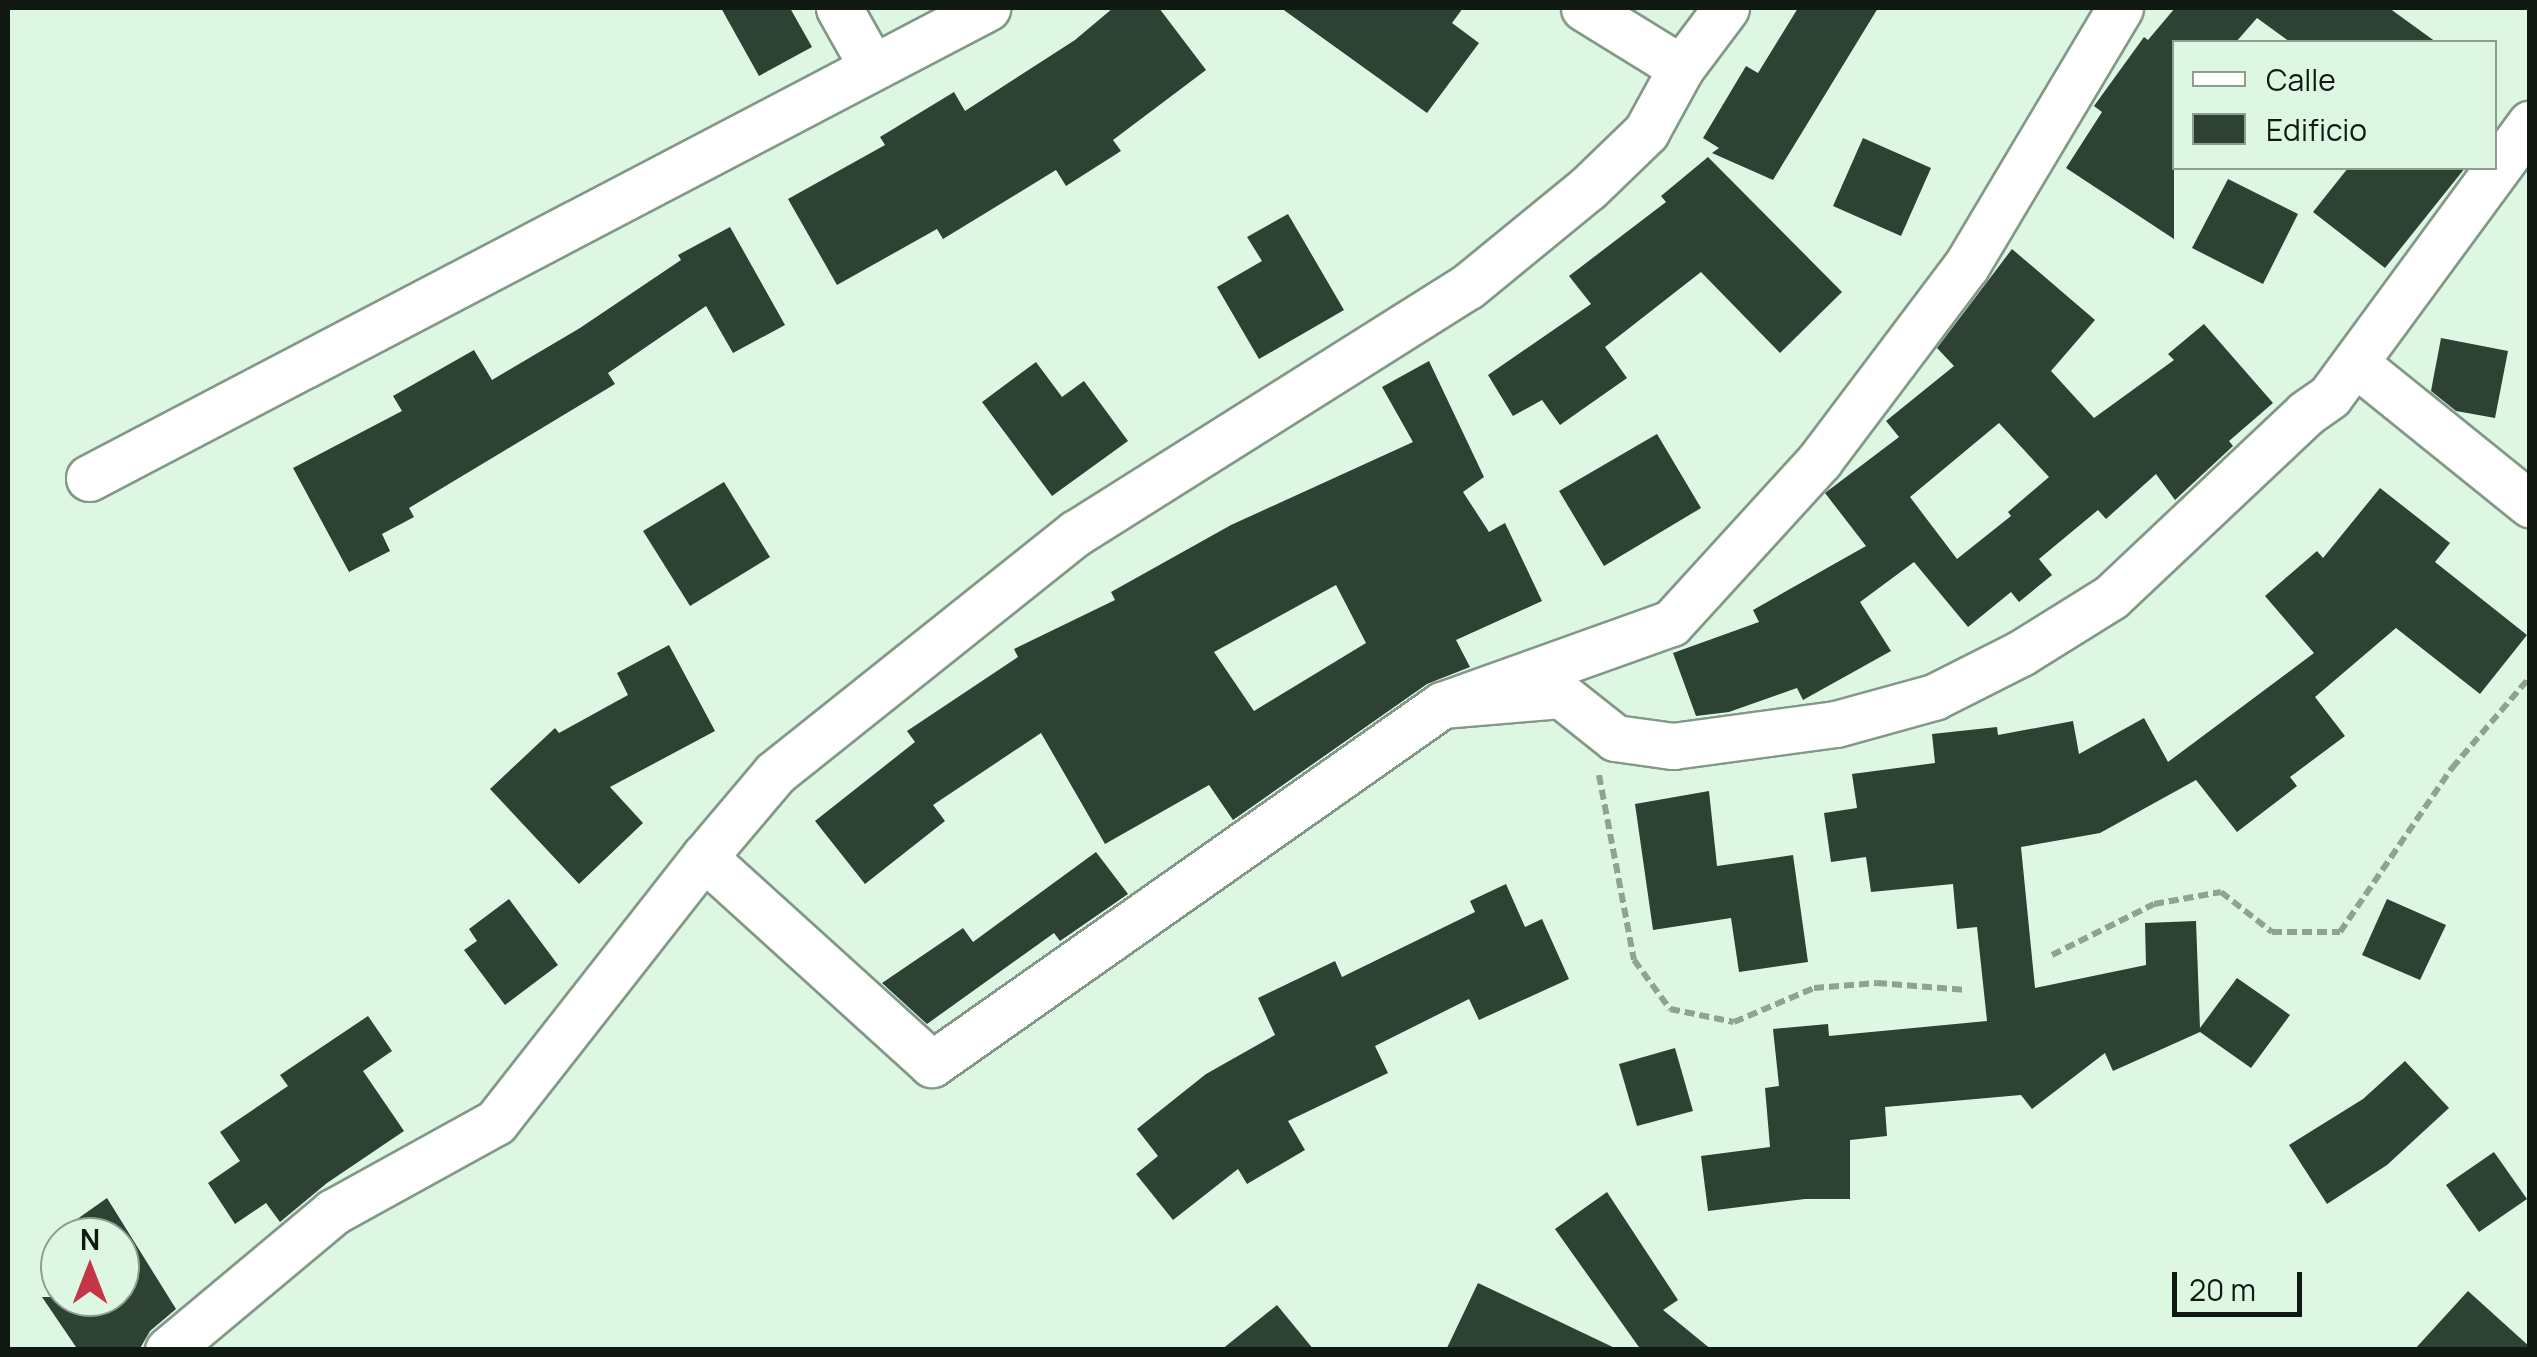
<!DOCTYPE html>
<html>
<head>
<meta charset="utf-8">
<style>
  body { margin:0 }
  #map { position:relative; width:2537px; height:1357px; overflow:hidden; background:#def7e3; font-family:Manrope,sans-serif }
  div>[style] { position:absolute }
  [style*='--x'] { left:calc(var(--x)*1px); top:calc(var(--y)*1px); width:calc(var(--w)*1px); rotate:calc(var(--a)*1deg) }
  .building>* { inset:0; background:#2d4232 }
  .path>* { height:6px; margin-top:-3px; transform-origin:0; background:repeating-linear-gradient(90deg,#8fa293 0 10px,transparent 0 15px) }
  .roads { filter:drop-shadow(2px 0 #829987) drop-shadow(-2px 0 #829987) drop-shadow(0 2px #829987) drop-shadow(0 -2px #829987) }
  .minor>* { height:45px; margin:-22.5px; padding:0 22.5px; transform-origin:22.5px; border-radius:22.5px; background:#fff }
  span { translate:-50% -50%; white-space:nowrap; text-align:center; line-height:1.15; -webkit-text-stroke:10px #def7e3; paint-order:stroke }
  .frame { position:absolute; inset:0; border:10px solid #101912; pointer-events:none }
  .legend { position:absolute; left:2172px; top:40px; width:325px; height:130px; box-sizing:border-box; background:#def7e3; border:2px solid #8c9e8f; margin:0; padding:12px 18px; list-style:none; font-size:30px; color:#101912 }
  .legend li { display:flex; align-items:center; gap:20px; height:50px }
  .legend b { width:50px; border:2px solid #8c9e8f }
  .north { position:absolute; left:40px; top:1217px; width:100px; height:100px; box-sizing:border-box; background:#def7e3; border:2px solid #8c9e8f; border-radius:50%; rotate:0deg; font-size:28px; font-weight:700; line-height:40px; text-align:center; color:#101912 }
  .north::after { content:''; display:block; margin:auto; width:35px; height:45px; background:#c53545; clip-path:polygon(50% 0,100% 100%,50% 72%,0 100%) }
  .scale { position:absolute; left:2172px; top:1272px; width:130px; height:45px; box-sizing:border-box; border:5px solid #101912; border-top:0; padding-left:12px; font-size:30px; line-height:35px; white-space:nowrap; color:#101912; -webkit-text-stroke:8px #def7e3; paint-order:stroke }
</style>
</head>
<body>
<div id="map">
  <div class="building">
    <i style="clip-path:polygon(721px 8px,790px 8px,812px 47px,759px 76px)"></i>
    <i style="clip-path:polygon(1113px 8px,1159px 8px,1206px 70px,1113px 140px,1121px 151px,1066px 186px,1056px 170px,943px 239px,937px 229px,837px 285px,788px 199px,885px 145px,880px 137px,954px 92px,965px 111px,1075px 40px)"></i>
    <i style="clip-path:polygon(1281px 8px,1463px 8px,1452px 23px,1479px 43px,1427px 113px)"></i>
    <i style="clip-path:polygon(1798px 8px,1878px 8px,1773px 180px,1712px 153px,1719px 148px,1703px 138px,1746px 66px,1758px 73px)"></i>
    <i style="clip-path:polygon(2175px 8px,2389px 8px,2436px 42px,2290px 42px,2257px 18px,2236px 42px,2174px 42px,2174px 239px,2066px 168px,2102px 112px,2094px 106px,2144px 37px,2148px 40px)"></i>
    <i style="clip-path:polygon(1863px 138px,1931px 168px,1901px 236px,1833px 206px)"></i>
    <i style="clip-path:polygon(1708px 157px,1842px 292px,1780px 353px,1701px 272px,1605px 347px,1627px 378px,1560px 425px,1542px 400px,1513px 416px,1488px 375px,1591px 304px,1569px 276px,1666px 202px,1661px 196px)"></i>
    <i style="clip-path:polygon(2348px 168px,2465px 168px,2385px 268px,2313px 212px)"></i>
    <i style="clip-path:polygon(2228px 179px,2298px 214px,2263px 284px,2192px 248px)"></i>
    <i style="clip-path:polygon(1288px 214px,1344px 310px,1259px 359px,1217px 287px,1262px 261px,1247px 237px)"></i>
    <i style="clip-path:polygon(730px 227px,785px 325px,733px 353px,706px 306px,608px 373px,615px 384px,409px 508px,414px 517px,382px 534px,390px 551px,349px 572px,293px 468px,402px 411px,393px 396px,474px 350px,492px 380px,580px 328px,681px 260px,678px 255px)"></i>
    <i style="clip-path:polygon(evenodd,2012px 249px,2095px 320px,2051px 371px,2094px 418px,2174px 360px,2168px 354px,2204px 324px,2273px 403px,2229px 441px,2233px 446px,2175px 500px,2156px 474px,2106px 519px,2098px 510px,2039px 559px,2052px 575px,2019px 602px,2011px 592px,1968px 627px,1914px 562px,1860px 602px,1891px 651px,1803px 700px,1797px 688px,1729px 712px,1696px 716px,1673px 653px,1759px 622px,1753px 610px,1866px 546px,1825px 493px,1899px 437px,1886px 421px,1954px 366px,1937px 348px,2012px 249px,1999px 423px,2049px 477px,2008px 512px,2011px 516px,1957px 559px,1910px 497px,1999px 423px)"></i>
    <i style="clip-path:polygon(2441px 338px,2508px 351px,2495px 418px,2456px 411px,2431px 391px)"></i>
    <i style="clip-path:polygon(evenodd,1429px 361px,1484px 477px,1463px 492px,1489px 532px,1505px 523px,1542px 601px,1456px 640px,1470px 667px,1427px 684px,1233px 820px,1209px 785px,1105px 844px,1041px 733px,933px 805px,945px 821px,865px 884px,815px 821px,915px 742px,907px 731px,1018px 657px,1014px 649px,1115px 600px,1111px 592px,1231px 525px,1413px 442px,1382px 387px,1429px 361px,1336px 585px,1366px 643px,1254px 711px,1214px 652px,1336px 585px)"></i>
    <i style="clip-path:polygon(1036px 362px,1062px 397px,1084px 381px,1128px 441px,1052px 496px,982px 402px)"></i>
    <i style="clip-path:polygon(1657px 434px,1701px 508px,1604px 566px,1559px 491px)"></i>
    <i style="clip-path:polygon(724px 482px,770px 557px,690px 606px,643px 531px)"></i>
    <i style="clip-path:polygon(2380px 488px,2450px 543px,2435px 562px,2527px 635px,2480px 694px,2396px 628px,2315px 697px,2345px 736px,2290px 777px,2297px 786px,2237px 832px,2196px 780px,2100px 833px,2021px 847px,2035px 988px,2146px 965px,2145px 923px,2196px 921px,2200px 1028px,2237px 978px,2290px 1015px,2251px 1068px,2200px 1032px,2113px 1071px,2105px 1053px,2032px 1109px,2021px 1095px,1885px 1107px,1887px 1136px,1850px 1140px,1850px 1199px,1805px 1199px,1708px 1211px,1701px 1156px,1770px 1147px,1765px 1088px,1779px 1086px,1773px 1029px,1828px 1024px,1829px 1036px,1987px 1021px,1977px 927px,1957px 929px,1953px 884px,1871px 892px,1866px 857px,1831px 862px,1824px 813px,1857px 808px,1852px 774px,1935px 763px,1932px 734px,1997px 727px,1998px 735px,2073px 721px,2079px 754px,2144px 718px,2168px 762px,2314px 653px,2265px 596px,2317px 551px,2323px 558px)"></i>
    <i style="clip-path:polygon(669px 645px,715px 731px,610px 787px,643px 823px,579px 884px,490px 789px,555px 728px,559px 733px,628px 695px,617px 673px)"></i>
    <i style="clip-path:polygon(1709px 791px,1717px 866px,1793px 855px,1808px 962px,1739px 972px,1731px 918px,1653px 930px,1635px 804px)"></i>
    <i style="clip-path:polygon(1096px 852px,1128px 894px,1060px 941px,1054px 933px,927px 1024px,882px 983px,963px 928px,973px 942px)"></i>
    <i style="clip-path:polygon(1506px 884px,1525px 927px,1542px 919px,1569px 979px,1479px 1020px,1469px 999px,1375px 1046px,1388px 1073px,1288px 1121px,1305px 1150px,1247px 1184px,1238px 1169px,1173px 1220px,1136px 1174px,1158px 1156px,1137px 1129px,1206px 1074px,1275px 1035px,1258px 998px,1335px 961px,1342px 977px,1475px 912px,1470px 901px)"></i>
    <i style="clip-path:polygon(509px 899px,558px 965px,505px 1005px,464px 950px,477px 941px,469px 929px)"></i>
    <i style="clip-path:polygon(2387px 899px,2446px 925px,2420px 980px,2362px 955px)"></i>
    <i style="clip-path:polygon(368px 1016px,392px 1051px,363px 1071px,404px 1131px,327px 1183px,280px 1222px,266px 1203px,235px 1224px,208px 1183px,240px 1161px,220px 1132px,288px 1086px,280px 1075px)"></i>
    <i style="clip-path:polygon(1675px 1048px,1693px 1111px,1637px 1126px,1619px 1064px)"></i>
    <i style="clip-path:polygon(2405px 1061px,2449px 1108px,2387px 1165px,2327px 1204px,2289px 1145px,2363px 1099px)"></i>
    <i style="clip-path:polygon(2494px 1152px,2527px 1199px,2479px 1232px,2446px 1185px)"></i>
    <i style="clip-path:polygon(1607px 1192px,1678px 1300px,1663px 1310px,1712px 1350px,1641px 1350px,1555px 1229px)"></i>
    <i style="clip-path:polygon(107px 1198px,176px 1309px,150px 1331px,139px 1350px,78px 1350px,42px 1297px,126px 1297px,120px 1288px,120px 1237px,84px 1237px,73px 1222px)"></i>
    <i style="clip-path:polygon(1478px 1283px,1619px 1350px,1446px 1350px)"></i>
    <i style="clip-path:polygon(2468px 1291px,2530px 1347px,2530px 1350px,2414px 1350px)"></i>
    <i style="clip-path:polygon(1277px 1305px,1314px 1350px,1221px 1350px)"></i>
  </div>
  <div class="path">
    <i style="--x:1599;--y:775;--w:188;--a:79.3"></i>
    <i style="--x:1634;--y:960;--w:61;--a:53.7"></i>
    <i style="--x:1670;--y:1009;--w:65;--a:11.5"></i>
    <i style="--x:1734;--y:1022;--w:87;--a:-23"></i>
    <i style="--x:1814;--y:988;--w:63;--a:-4.5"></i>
    <i style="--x:1877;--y:983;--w:90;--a:4.4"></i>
    <i style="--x:2052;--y:955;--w:114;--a:-26.6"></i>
    <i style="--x:2154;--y:904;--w:68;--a:-10.2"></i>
    <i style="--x:2221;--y:892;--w:65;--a:38.1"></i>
    <i style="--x:2272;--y:932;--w:68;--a:0"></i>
    <i style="--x:2340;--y:932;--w:199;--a:-55.7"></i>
    <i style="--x:2452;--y:768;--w:120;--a:-49.4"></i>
  </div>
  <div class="roads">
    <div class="minor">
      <i style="--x:839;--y:8;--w:65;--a:60.7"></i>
      <i style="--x:1584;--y:8;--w:114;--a:31.7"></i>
      <i style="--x:2120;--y:8;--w:300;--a:120.8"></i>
      <i style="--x:1966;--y:266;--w:243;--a:127"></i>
      <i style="--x:1820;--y:460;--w:221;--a:132.4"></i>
      <i style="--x:1671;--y:623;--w:243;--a:160.3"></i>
      <i style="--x:1442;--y:705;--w:119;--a:-4.8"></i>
      <i style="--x:1561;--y:695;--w:69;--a:38.5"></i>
      <i style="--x:1615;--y:738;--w:59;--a:7.9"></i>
      <i style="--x:1673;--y:746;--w:164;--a:-7.7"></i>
      <i style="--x:1836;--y:724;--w:102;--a:-15.4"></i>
      <i style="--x:1934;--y:697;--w:97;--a:-26.8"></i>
      <i style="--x:2021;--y:653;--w:106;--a:-31.9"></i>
      <i style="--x:2111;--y:597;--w:268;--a:-43.3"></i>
      <i style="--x:2306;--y:413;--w:29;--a:-35"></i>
      <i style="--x:2330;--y:396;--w:338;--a:-53.7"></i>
      <i style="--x:2355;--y:363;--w:225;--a:38.9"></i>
      <i style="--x:89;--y:478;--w:1014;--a:-27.63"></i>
      <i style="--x:1442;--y:705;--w:624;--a:144.86"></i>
      <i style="--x:932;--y:1064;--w:308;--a:-137.8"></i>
      <i style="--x:704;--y:857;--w:110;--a:-49.8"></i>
      <i style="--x:775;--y:773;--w:385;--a:-38.6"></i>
      <i style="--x:1076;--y:533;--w:462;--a:-32.2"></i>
      <i style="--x:1467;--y:287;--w:156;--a:-39.3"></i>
      <i style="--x:1588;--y:188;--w:81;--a:-44"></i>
      <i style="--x:1646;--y:132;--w:73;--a:-61.3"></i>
      <i style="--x:1681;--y:68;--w:75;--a:-53.1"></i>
      <i style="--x:168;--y:1350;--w:215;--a:-39.9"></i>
      <i style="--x:333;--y:1212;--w:186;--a:-28.9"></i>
      <i style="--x:496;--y:1122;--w:337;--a:-51.9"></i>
    </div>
  </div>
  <div class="frame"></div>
  <ul class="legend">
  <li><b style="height:12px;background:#fff"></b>Calle</li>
  <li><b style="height:28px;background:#2d4232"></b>Edificio</li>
  </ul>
  <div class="north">N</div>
  <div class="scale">20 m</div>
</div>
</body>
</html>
